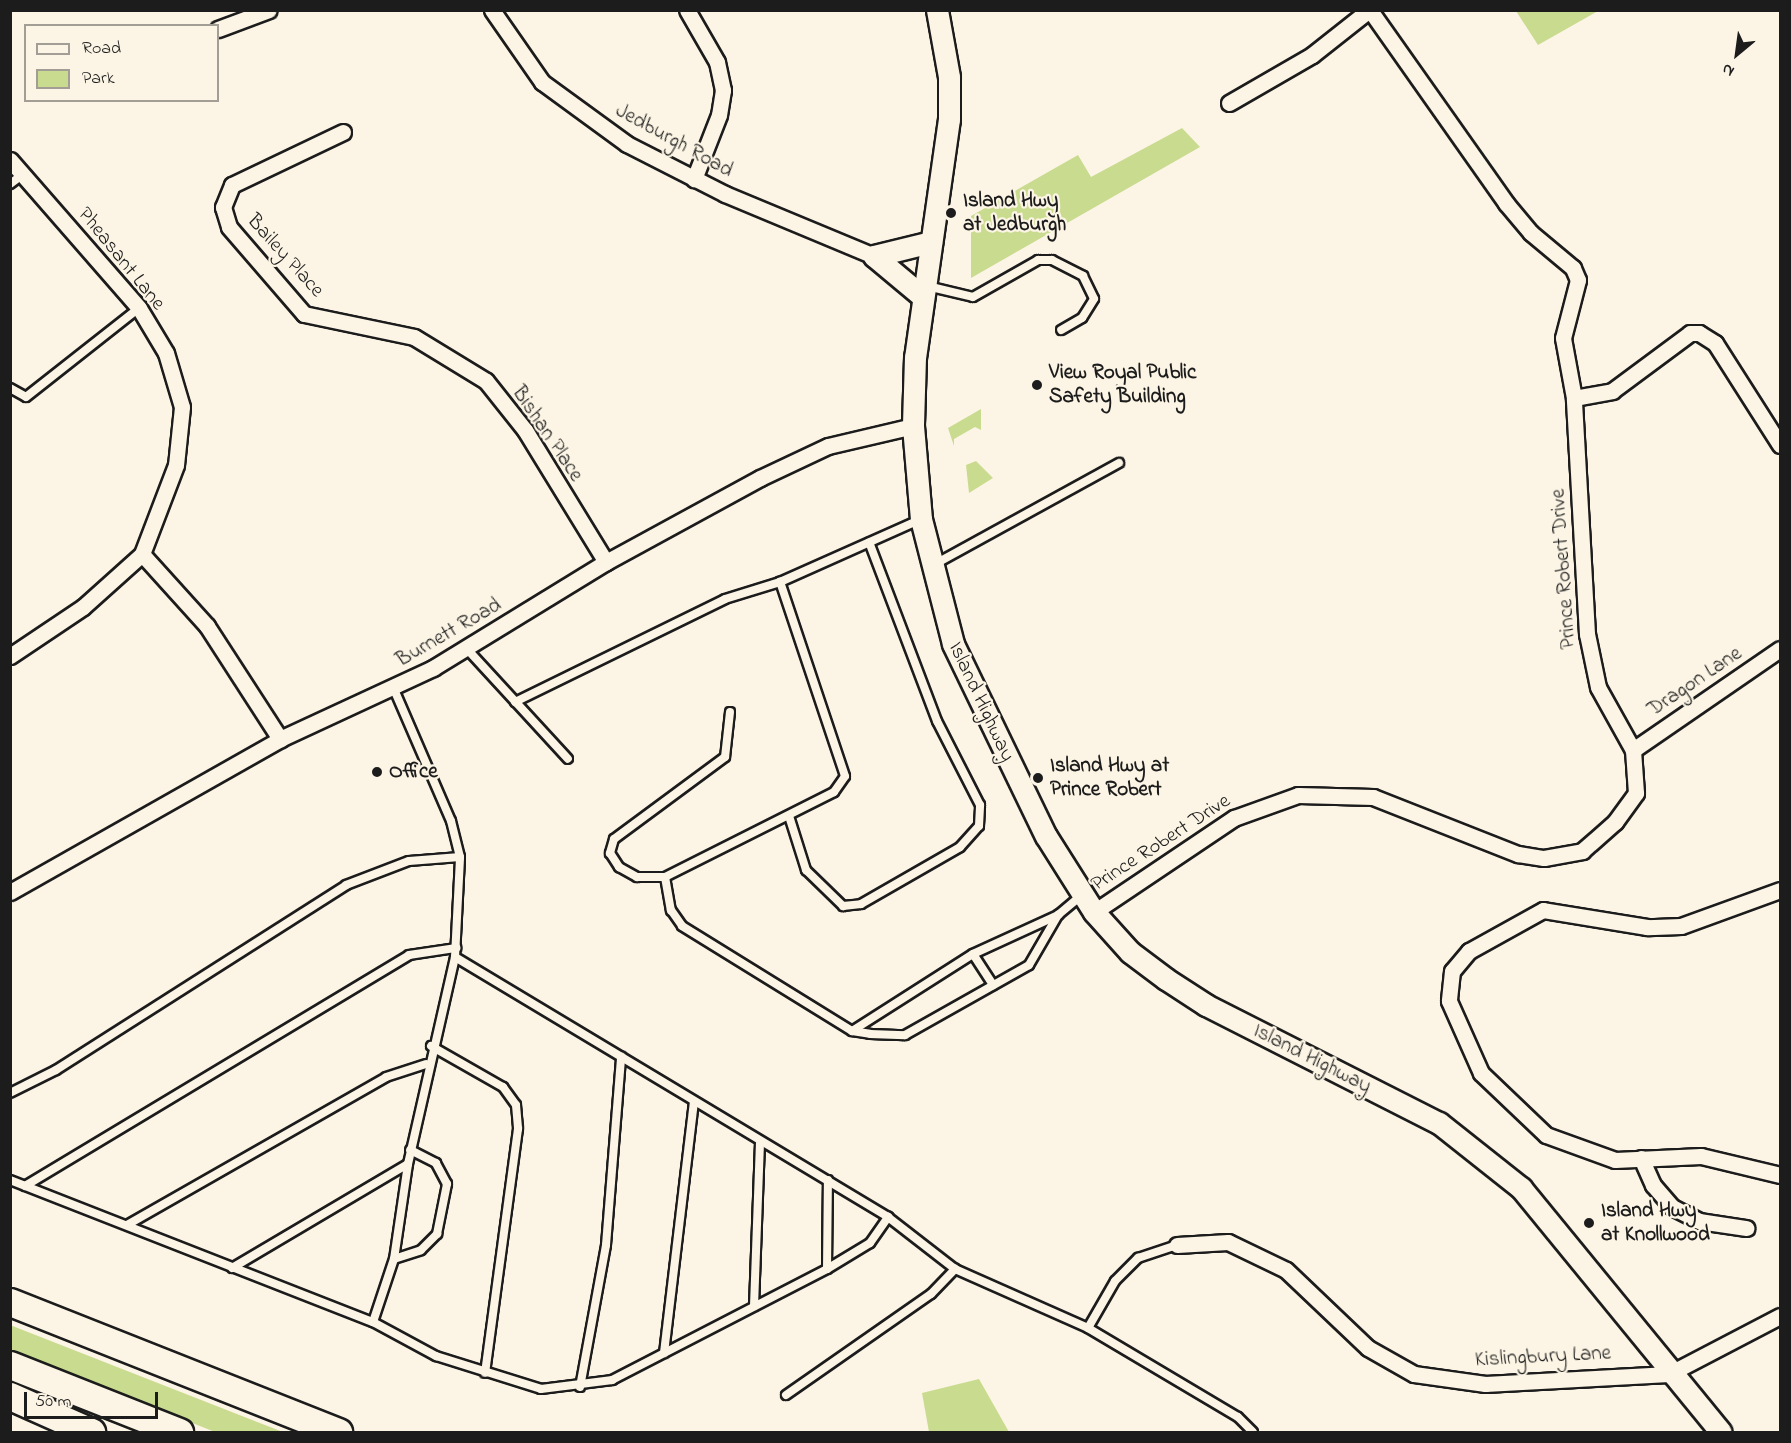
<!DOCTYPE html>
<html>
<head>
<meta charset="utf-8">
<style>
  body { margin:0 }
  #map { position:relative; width:1791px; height:1443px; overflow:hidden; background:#fcf5e5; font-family:"Indie Flower",sans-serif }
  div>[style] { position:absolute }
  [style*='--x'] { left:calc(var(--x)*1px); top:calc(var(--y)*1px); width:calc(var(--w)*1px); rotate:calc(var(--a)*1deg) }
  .green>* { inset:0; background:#c9db8f }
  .roads { filter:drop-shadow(2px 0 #1c1c1c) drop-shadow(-2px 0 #1c1c1c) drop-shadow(0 2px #1c1c1c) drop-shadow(0 -2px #1c1c1c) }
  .lane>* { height:8px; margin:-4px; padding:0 4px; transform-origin:4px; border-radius:4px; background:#fcf5e5 }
  .street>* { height:15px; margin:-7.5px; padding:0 7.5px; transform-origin:7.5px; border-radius:7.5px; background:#fcf5e5 }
  .secondary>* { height:21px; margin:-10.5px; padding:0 10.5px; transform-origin:10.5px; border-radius:10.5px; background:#fcf5e5 }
  .highway>* { height:27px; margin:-13.5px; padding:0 13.5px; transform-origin:13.5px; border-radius:13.5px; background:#fcf5e5 }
  .dots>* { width:16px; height:16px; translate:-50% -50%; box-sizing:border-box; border:3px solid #fcf5e5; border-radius:50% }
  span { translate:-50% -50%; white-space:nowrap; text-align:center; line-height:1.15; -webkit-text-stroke:4.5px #fcf5e5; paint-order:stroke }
  .street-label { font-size:21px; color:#1c1c1c }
  .poi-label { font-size:21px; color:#1c1c1c; font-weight:700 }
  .left { translate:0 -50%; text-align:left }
  .frame { position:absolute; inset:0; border:12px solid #1c1c1c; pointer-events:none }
  .legend { position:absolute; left:24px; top:24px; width:195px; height:78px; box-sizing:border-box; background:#fcf5e5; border:2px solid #a29e95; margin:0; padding:8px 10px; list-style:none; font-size:18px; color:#1c1c1c }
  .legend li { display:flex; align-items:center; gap:12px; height:30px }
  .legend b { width:30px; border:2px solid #a29e95 }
  .north { position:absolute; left:1707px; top:24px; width:60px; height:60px; -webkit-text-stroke:4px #fcf5e5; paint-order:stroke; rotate:209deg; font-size:16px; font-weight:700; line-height:24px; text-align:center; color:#1c1c1c }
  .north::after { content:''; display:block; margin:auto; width:21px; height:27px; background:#1c1c1c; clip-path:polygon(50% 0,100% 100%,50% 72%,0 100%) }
  .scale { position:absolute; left:24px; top:1392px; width:134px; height:27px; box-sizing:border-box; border:3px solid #1c1c1c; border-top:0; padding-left:8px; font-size:18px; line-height:21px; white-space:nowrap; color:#1c1c1c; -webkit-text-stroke:4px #fcf5e5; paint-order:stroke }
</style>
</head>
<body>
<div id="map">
  <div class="green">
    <i style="clip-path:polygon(1516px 11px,1598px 11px,1538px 45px)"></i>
    <i style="clip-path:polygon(1182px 128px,1200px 147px,971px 278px,971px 216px,1078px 155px,1091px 177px)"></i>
    <i style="clip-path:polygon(981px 409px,981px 430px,975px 427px,954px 439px,954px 446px,948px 428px)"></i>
    <i style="clip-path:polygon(976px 461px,993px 478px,969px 493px,966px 465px)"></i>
    <i style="clip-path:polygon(10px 1325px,283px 1432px,215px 1432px,11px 1351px)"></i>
    <i style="clip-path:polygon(979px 1379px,1009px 1432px,929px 1432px,922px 1393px)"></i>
  </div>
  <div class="roads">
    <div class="lane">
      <i style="--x:10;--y:184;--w:15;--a:-37"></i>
      <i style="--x:927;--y:286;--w:47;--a:13.4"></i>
      <i style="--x:973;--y:297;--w:75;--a:-29.6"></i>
      <i style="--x:1038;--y:260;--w:14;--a:0"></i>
      <i style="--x:1052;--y:260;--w:35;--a:27"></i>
      <i style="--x:1083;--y:276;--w:25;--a:64"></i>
      <i style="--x:1094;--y:299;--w:22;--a:122"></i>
      <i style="--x:1082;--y:318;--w:24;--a:150"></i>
      <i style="--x:10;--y:388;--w:18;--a:29"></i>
      <i style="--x:26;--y:397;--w:144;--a:-38.2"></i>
      <i style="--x:935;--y:564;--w:210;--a:-28.8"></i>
      <i style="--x:467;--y:649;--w:149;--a:47.4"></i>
      <i style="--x:515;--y:702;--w:234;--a:-26.1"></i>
      <i style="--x:725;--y:599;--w:58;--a:-17.2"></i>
      <i style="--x:780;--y:582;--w:152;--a:-24"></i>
      <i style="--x:730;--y:712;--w:45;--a:96.3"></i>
      <i style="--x:725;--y:757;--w:138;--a:143.5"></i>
      <i style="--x:614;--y:839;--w:15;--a:106"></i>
      <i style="--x:610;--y:853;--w:17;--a:57"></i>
      <i style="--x:619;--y:867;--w:21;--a:29"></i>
      <i style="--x:637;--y:877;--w:28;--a:0"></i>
      <i style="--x:665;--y:877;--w:189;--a:-26.7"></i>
      <i style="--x:834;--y:792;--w:19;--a:-55"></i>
      <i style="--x:845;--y:776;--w:205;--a:-108.5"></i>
      <i style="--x:789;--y:816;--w:57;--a:72.5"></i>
      <i style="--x:806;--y:870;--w:52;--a:44.2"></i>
      <i style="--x:843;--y:906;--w:18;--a:-6"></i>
      <i style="--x:861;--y:904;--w:114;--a:-29.9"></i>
      <i style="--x:960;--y:847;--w:28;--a:-48"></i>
      <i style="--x:979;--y:826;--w:21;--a:-87"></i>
      <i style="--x:980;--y:805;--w:94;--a:-117.1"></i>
      <i style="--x:937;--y:721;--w:191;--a:-110.8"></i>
      <i style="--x:665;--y:877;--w:34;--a:80"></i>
      <i style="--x:671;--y:910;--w:19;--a:55"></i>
      <i style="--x:682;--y:926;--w:200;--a:31.7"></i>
      <i style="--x:852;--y:1031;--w:18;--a:9"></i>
      <i style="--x:870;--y:1034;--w:35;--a:2"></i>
      <i style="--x:905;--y:1035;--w:142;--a:-29.4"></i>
      <i style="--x:1029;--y:965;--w:58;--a:-59.9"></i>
      <i style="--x:973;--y:954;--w:37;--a:57"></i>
      <i style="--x:455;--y:957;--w:505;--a:30.98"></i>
      <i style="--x:888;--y:1217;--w:85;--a:37.8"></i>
      <i style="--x:955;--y:1269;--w:145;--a:23.9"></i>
      <i style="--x:1088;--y:1328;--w:174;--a:30.7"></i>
      <i style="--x:1238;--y:1417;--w:21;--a:45"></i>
      <i style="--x:852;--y:1031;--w:143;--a:-32.5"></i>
      <i style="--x:973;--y:954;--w:94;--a:-24.6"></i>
      <i style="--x:1058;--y:915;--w:31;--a:-40"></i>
      <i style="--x:431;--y:1046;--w:83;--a:29.7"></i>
      <i style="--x:503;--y:1087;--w:22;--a:54"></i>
      <i style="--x:516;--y:1105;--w:24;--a:85"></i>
      <i style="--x:518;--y:1129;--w:246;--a:97.7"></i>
      <i style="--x:10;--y:1093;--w:51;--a:-26.6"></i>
      <i style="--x:56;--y:1070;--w:344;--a:-32.5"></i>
      <i style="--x:346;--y:885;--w:67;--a:-20.9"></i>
      <i style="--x:409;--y:861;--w:51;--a:-4.5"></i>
      <i style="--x:10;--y:1180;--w:390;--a:21.4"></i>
      <i style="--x:373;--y:1322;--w:72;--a:28.4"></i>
      <i style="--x:436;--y:1356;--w:110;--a:17.4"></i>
      <i style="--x:541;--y:1389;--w:72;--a:-7.2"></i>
      <i style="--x:612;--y:1380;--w:242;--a:-27.3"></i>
      <i style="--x:827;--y:1269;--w:50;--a:-31.2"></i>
      <i style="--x:870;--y:1243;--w:32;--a:-55"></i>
      <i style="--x:25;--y:1186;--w:448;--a:-31"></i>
      <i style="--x:409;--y:955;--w:48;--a:-8.5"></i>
      <i style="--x:127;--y:1225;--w:298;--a:-29.7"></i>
      <i style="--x:386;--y:1077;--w:42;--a:-18"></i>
      <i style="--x:394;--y:1259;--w:28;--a:-18"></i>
      <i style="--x:421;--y:1250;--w:23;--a:-45"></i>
      <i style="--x:437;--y:1234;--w:51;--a:-78.7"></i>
      <i style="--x:447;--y:1184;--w:24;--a:-118"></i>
      <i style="--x:436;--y:1163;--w:29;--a:-153"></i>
      <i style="--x:232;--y:1268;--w:204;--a:-30.6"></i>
      <i style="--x:408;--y:1164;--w:212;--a:-77.2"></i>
      <i style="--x:455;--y:957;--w:100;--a:-87.1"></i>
      <i style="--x:460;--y:857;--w:37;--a:-104"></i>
      <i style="--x:451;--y:821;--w:144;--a:-113.4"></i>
      <i style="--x:827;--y:1269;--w:89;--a:-89.4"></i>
      <i style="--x:754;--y:1306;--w:163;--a:-87.9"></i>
      <i style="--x:373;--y:1322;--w:66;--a:-71.6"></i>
      <i style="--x:394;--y:1259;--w:96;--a:-81.6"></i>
      <i style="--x:1088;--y:1328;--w:54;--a:-60.1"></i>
      <i style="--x:1115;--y:1281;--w:33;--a:-45"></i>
      <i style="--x:1138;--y:1258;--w:41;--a:-18.4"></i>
      <i style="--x:664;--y:1353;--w:252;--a:-83.2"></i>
      <i style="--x:580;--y:1387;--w:144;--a:-79.6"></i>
      <i style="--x:606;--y:1245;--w:189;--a:-85.4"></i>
      <i style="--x:786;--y:1395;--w:177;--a:-34.9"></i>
      <i style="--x:931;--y:1294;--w:35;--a:-46"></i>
    </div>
    <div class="street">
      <i style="--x:492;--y:10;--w:88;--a:55.2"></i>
      <i style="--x:542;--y:82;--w:105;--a:36.1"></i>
      <i style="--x:627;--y:144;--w:110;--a:27"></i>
      <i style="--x:725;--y:194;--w:161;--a:22.6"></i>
      <i style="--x:687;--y:10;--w:60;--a:60"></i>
      <i style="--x:717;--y:62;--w:29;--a:78"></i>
      <i style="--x:723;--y:90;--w:25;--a:99"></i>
      <i style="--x:719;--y:115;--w:69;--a:111.3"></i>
      <i style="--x:218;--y:29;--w:54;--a:-20.4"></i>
      <i style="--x:1229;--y:103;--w:96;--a:-30"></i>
      <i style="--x:1312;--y:55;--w:73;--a:-38.3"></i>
      <i style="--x:343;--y:132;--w:123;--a:154.5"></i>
      <i style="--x:232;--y:185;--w:24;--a:112"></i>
      <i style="--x:223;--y:207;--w:21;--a:73"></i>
      <i style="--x:229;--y:227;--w:115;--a:49.2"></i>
      <i style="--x:304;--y:314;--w:112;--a:11.8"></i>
      <i style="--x:414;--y:337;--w:84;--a:31.4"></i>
      <i style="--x:486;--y:381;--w:63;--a:51.5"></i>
      <i style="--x:525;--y:430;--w:155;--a:58.5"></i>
      <i style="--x:10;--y:160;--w:196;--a:48.9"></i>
      <i style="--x:139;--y:308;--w:52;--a:59"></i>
      <i style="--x:166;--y:353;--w:56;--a:73.5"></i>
      <i style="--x:182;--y:407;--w:58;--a:95.9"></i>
      <i style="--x:176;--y:465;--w:95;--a:110.9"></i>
      <i style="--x:142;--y:554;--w:97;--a:47.9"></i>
      <i style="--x:207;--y:626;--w:135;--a:57.1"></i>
      <i style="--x:1574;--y:398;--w:39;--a:-10"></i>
      <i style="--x:1612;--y:391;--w:97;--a:-36.6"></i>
      <i style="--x:1690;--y:333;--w:9;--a:0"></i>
      <i style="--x:1699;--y:333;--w:19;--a:32"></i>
      <i style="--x:1715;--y:343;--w:121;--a:57.5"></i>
      <i style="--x:10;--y:656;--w:88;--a:-33.9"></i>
      <i style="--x:83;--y:607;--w:79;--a:-41.9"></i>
      <i style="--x:1633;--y:750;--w:178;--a:-34.5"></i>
      <i style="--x:1780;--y:890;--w:105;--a:160"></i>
      <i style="--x:1681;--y:926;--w:34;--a:178"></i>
      <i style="--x:1647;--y:927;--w:105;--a:-170.7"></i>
      <i style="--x:1543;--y:910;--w:85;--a:151"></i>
      <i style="--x:1469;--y:951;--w:26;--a:130"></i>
      <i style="--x:1452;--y:971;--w:30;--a:96"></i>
      <i style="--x:1449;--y:1001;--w:79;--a:66"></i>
      <i style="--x:1481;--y:1073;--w:90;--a:43.6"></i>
      <i style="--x:1546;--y:1135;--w:73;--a:19.9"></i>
      <i style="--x:1615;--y:1160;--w:86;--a:-2.7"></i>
      <i style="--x:1701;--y:1156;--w:81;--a:13.5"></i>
      <i style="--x:10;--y:892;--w:310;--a:-29.5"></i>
      <i style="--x:280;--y:739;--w:169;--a:-24.9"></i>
      <i style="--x:433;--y:668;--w:203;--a:-31.5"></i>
      <i style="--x:606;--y:562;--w:175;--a:-28.6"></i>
      <i style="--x:760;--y:478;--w:75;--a:-25.2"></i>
      <i style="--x:828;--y:446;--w:87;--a:-13.2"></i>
      <i style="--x:1094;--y:912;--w:169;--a:-33.9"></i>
      <i style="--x:1234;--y:818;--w:68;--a:-19.8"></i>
      <i style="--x:1298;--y:795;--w:75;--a:1.5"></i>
      <i style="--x:1373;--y:797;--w:156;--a:21.5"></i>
      <i style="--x:1518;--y:854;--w:26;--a:9"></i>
      <i style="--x:1544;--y:858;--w:39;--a:-10"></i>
      <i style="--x:1582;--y:851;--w:44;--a:-41.3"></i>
      <i style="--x:1615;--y:822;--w:36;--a:-54"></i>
      <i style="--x:1636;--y:793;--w:43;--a:-94"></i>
      <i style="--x:1633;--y:750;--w:72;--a:-119.1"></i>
      <i style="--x:1598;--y:687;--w:54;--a:-101.7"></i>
      <i style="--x:1587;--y:634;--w:236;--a:-93.2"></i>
      <i style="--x:1574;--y:398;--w:61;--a:-100.4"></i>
      <i style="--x:1563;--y:338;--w:60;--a:-75.5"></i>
      <i style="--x:1578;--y:280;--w:13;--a:-113"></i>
      <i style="--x:1573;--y:268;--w:55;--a:-140.2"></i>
      <i style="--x:1531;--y:233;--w:39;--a:-130"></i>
      <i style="--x:1506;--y:203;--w:236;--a:-125.2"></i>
      <i style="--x:1641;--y:1158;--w:30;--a:66"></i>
      <i style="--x:1653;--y:1185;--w:29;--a:49"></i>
      <i style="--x:1672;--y:1207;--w:30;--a:27"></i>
      <i style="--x:1699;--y:1221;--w:48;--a:8.5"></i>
      <i style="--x:1177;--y:1245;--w:51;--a:-3.4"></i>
      <i style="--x:1228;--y:1242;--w:64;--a:25.8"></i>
      <i style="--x:1286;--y:1270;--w:113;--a:43.6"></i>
      <i style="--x:1368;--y:1348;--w:53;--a:29.5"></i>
      <i style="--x:1414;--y:1374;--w:72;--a:8"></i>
      <i style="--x:1485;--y:1384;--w:184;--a:-3.1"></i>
      <i style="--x:1669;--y:1374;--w:125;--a:-27.6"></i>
    </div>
    <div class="secondary">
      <i style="--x:937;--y:10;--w:68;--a:79.8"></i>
      <i style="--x:949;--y:77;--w:42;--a:90"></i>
      <i style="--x:949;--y:119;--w:240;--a:98.1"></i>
      <i style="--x:915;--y:357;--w:69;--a:91.7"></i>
      <i style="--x:913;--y:426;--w:93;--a:85.1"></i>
      <i style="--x:921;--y:519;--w:129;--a:75.6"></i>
      <i style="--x:953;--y:644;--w:213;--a:64.2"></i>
      <i style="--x:1046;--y:836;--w:90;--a:57.7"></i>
      <i style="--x:1094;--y:912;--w:54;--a:48"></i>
      <i style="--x:1130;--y:952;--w:45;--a:36.9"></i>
      <i style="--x:1166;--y:979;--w:48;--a:33"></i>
      <i style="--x:1206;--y:1005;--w:261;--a:26.9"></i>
      <i style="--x:1439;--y:1123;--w:105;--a:38.4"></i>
      <i style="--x:1521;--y:1188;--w:315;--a:50.7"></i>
      <i style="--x:874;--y:256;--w:64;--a:39.9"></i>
      <i style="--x:874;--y:256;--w:59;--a:-13.8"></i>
    </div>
    <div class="highway">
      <i style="--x:10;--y:1302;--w:353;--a:21.6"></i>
      <i style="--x:10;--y:1365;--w:182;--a:21.6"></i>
      <i style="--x:10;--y:1396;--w:89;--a:24"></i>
    </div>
  </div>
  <div class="dots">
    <i style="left:951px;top:213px;background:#1c1c1c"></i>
    <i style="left:1037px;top:385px;background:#1c1c1c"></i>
    <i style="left:377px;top:772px;background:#1c1c1c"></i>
    <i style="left:1038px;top:778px;background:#1c1c1c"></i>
    <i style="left:1589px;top:1223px;background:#1c1c1c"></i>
  </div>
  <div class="street-label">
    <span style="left:674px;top:141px;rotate:29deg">Jedburgh Road</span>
    <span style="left:285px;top:256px;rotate:48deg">Bailey Place</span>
    <span style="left:121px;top:259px;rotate:51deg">Pheasant Lane</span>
    <span style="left:547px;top:434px;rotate:56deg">Bishan Place</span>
    <span style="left:1564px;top:569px;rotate:-94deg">Prince Robert Drive</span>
    <span style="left:449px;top:633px;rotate:-30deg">Burnett Road</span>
    <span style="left:1695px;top:682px;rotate:-34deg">Dragon Lane</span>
    <span style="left:981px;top:702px;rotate:65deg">Island Highway</span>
    <span style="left:1161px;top:843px;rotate:-33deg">Prince Robert Drive</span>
    <span style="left:1312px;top:1059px;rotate:27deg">Island Highway</span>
    <span style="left:1543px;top:1357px;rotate:-3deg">Kislingbury Lane</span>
  </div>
  <div class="poi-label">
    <span class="left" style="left:963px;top:213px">Island Hwy<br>at Jedburgh</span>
    <span class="left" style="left:1049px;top:385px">View Royal Public<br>Safety Building</span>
    <span class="left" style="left:1050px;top:778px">Island Hwy at<br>Prince Robert</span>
    <span class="left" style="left:389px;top:772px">Office</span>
    <span class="left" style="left:1601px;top:1223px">Island Hwy<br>at Knollwood</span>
  </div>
  <div class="frame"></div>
  <ul class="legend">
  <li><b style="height:8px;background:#fcf5e5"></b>Road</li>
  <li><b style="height:16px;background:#c9db8f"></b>Park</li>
  </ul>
  <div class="north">N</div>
  <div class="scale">50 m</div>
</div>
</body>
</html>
